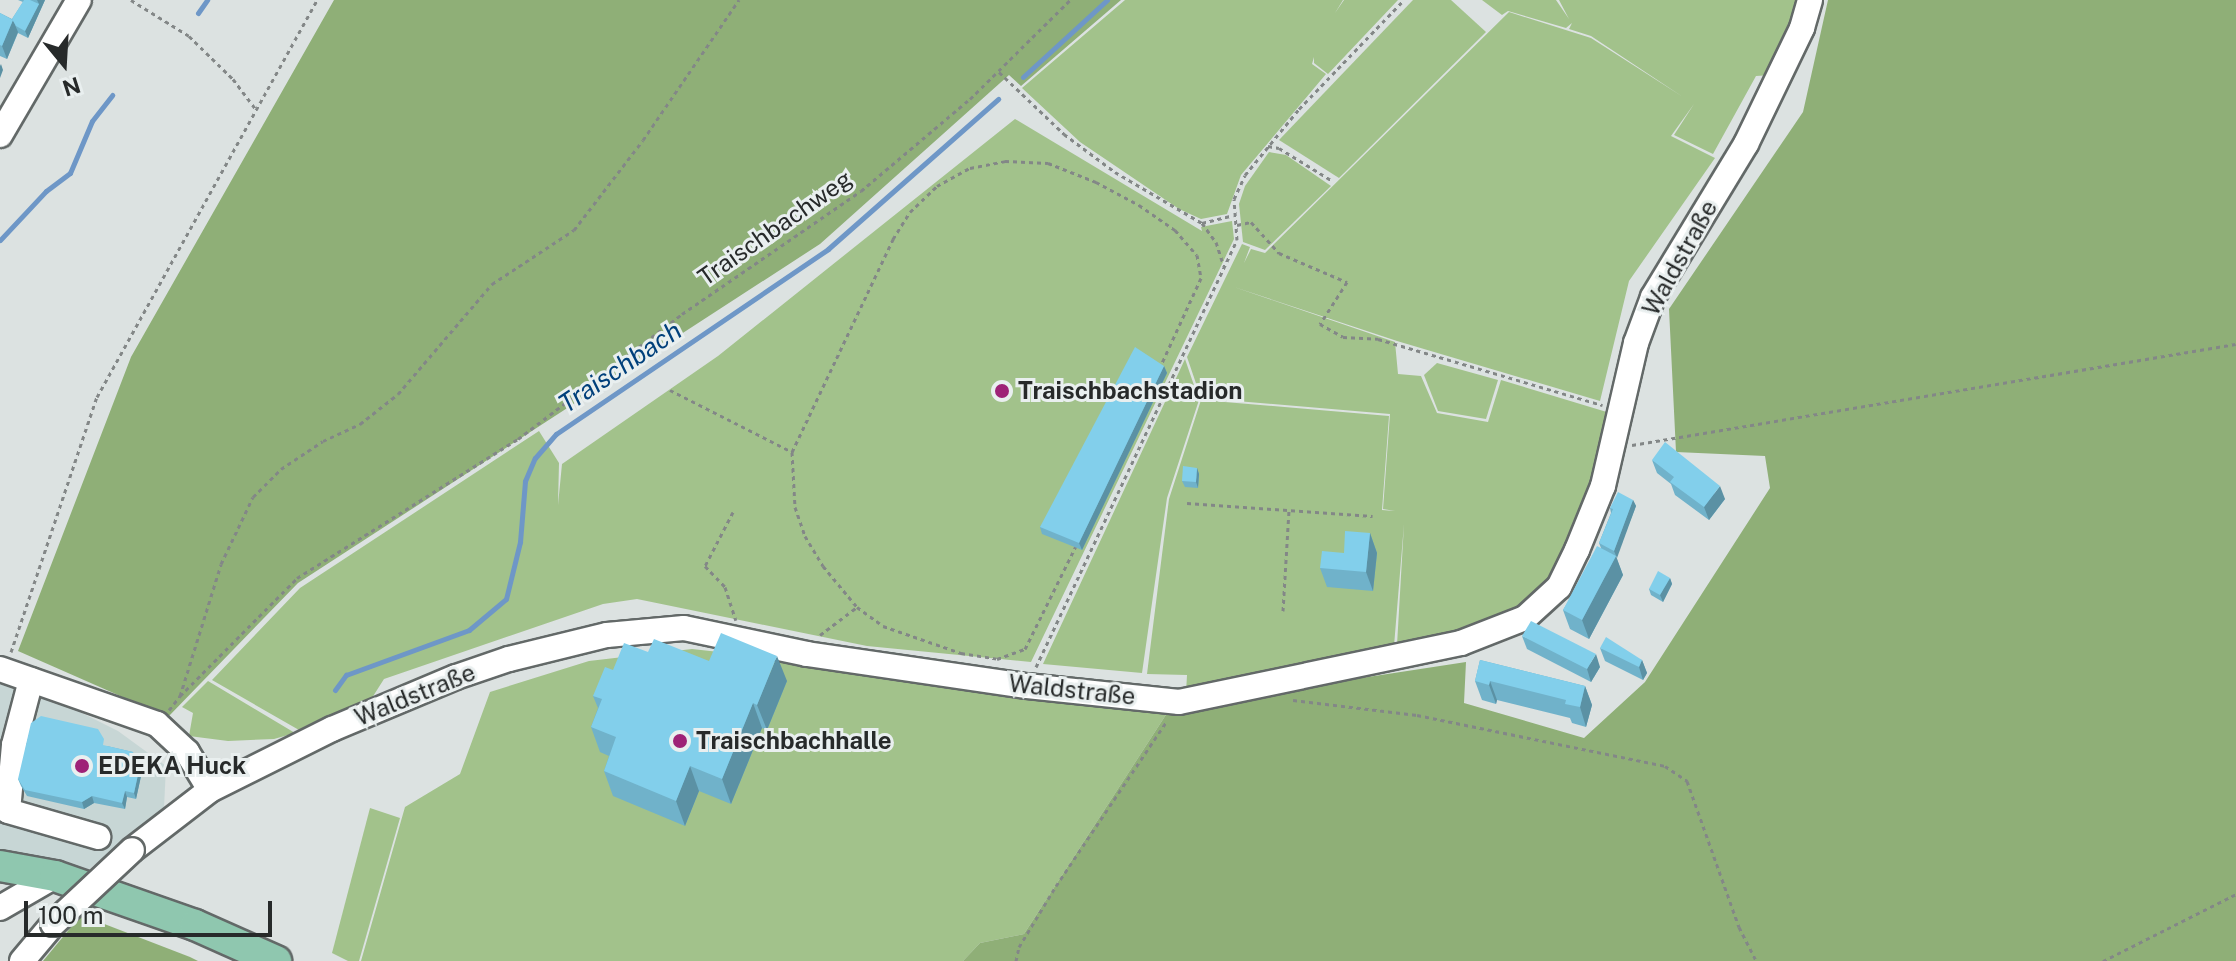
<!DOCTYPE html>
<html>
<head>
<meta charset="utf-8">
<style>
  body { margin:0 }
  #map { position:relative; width:2236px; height:961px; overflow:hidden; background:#dce2e1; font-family:"Public Sans",sans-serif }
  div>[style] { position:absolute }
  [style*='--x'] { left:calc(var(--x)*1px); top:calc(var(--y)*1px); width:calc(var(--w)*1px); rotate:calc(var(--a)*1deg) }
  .built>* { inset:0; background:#c7d6d5 }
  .green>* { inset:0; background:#a2c28b }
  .forest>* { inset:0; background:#8faf77 }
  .stream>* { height:5px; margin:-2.5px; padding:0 2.5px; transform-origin:2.5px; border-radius:2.5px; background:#6e97c7 }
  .path>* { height:3px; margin-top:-1.5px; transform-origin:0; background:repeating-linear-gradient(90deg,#838787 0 4px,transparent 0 8px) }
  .roads { filter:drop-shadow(2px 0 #636968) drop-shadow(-2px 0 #636968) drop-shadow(0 2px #636968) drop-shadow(0 -2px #636968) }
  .minor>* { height:24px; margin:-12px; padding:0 12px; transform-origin:12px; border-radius:12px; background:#fff }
  .major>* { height:30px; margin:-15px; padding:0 15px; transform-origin:15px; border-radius:15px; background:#8fc7af }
  .bridges { filter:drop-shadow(2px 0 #636968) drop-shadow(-2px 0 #636968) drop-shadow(0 2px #636968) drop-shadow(0 -2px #636968) }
  .minor-bridge>* { height:24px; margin:-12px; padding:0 12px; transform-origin:12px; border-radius:12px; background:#fff }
  .wall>* { inset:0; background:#70b2ca }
  .shaded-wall>* { inset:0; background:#5b91a4 }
  .building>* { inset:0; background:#82cfeb }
  .dots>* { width:22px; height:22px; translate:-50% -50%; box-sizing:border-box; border:4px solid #e9efef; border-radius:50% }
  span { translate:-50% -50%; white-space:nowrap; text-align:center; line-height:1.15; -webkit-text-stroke:6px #e9efef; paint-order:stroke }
  .street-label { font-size:24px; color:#272a2a }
  .poi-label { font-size:24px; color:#272a2a; font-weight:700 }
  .left { translate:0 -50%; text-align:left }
  .water-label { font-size:26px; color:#00407b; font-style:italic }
  .north { position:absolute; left:24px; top:24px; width:80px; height:80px; -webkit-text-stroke:6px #e9efef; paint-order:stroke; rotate:162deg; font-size:22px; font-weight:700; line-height:32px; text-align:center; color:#272a2a }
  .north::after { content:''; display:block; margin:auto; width:28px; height:36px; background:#272a2a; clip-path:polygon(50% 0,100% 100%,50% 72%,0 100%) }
  .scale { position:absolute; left:24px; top:901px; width:248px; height:36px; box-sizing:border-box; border:4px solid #272a2a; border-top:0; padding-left:10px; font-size:24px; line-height:28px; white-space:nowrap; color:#272a2a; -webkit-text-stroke:6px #e9efef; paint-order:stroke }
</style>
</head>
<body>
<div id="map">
  <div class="built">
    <i style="clip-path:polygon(0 684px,74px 709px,118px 731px,166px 766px,164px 808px,83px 874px,0 850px)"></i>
  </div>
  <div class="green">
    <i style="clip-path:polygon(1125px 0,1343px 0,1335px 13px,1344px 0,1398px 0,1328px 74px,1314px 63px,1314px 57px,1312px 64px,1326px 74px,1241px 175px,1227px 214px,1201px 219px,1179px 209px,1080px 142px,1022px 88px)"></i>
    <i style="clip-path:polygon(1413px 0,1451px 0,1486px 32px,1339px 178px,1279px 140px)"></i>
    <i style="clip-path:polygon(1482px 0,1556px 0,1569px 19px,1559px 0,1802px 0,1772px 75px,1756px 76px,1713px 154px,1674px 135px,1694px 104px,1671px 136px,1715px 158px,1629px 281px,1600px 401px,1397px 341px,1234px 287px,1395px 342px,1398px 374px,1421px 376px,1437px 413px,1488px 422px,1501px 380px,1610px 413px,1595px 461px,1599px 470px,1556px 577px,1525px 607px,1478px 628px,1397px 645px,1404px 524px,1394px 646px,1186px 693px,1187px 675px,1147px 674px,1169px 499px,1201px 400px,1389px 416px,1382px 510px,1395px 511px,1383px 509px,1390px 414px,1201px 398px,1187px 357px,1242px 244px,1250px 247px,1244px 263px,1251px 249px,1265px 253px,1509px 12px,1591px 38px,1683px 97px,1591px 36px,1569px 29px,1572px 23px,1566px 28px,1508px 11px,1502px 15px)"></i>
    <i style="clip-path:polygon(1015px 119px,1202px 231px,1201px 227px,1232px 221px,1234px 239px,1031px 662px,867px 646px,637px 599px,603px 604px,384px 679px,370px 701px,299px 730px,212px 680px,300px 588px,539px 431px,559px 463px,558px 505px,562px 464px,718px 356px)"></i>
    <i style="clip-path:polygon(1269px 152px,1286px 155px,1331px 186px,1265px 250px,1243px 242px,1239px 204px,1245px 186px)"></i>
    <i style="clip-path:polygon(1185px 359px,1199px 400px,1167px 498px,1142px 673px,1043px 664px)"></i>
    <i style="clip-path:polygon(1437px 363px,1498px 380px,1486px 419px,1438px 411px,1424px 375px)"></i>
    <i style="clip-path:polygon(692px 649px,818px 663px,1171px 707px,1024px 934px,980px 943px,963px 961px,361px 961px,405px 807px,460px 774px,490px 692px,589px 661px)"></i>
    <i style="clip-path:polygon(208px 681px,295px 733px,274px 739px,228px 741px,189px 736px,193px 713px,182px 707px)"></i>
    <i style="clip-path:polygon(370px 808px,400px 818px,359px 961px,348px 961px,332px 953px)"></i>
  </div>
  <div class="forest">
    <i style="clip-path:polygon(334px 0,1121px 0,1021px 86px,1009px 75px,820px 244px,298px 583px,168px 717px,18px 651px,131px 357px)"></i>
    <i style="clip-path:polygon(1828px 0,2236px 0,2236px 961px,963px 961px,980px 943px,1024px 934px,1171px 707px,1466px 662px,1464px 703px,1584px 738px,1645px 682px,1770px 488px,1765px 456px,1676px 452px,1669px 309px,1803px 112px)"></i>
    <i style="clip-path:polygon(81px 915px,190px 957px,198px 961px,43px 961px)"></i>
  </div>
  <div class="stream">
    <i style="--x:198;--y:13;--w:16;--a:-55"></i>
    <i style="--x:1023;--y:77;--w:114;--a:-42.5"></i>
    <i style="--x:0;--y:240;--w:67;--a:-46.8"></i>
    <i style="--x:46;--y:191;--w:30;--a:-37"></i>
    <i style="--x:70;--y:173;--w:56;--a:-67.1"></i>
    <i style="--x:92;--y:121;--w:33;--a:-52"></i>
    <i style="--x:335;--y:690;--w:19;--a:-54"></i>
    <i style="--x:346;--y:675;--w:131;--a:-20.1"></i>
    <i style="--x:469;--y:630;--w:48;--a:-40"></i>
    <i style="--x:506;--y:599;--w:59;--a:-76.2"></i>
    <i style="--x:520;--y:542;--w:61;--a:-85.3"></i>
    <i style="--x:525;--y:481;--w:25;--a:-67"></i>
    <i style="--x:535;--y:458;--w:32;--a:-49"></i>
    <i style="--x:556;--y:434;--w:329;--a:-34.2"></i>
    <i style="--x:828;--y:249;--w:227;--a:-41.4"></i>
  </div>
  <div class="path">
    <i style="--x:131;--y:0;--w:68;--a:31.8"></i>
    <i style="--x:189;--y:36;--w:62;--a:44.3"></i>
    <i style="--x:233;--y:79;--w:39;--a:53"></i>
    <i style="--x:999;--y:72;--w:90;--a:43.6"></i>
    <i style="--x:1064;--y:134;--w:64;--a:36.7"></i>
    <i style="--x:1115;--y:172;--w:101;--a:30.4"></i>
    <i style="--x:1202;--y:223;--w:24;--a:54"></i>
    <i style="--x:1216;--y:242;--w:25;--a:72"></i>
    <i style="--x:1268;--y:146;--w:11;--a:10"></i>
    <i style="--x:1279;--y:148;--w:61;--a:31.6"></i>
    <i style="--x:1202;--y:223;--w:32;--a:-14"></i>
    <i style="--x:1237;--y:225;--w:14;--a:-12"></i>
    <i style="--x:1251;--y:222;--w:42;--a:47.9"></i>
    <i style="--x:1279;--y:253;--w:74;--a:23.1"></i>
    <i style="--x:1347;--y:282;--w:50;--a:122.7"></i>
    <i style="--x:1320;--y:324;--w:26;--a:29"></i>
    <i style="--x:1343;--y:337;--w:35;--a:3"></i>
    <i style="--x:1378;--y:339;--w:234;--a:16.4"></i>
    <i style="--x:670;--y:390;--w:137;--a:26.9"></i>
    <i style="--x:792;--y:452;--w:236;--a:-64.6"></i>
    <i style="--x:893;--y:239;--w:32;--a:-58"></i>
    <i style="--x:910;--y:212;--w:37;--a:-44"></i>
    <i style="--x:937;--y:186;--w:38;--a:-29"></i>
    <i style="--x:970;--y:168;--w:36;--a:-11"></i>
    <i style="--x:1005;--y:161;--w:43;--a:2.7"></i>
    <i style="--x:1048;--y:163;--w:52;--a:21.6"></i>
    <i style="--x:1096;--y:182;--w:49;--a:28.1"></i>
    <i style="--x:1139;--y:205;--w:44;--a:34.8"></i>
    <i style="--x:1175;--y:230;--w:33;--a:49"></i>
    <i style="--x:1197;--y:255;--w:23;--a:80"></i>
    <i style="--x:1201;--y:278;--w:98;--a:114.7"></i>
    <i style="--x:1632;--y:445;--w:612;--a:-9.49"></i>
    <i style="--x:792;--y:452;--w:55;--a:86.9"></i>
    <i style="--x:795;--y:507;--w:31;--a:71"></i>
    <i style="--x:805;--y:536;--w:35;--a:59"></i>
    <i style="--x:823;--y:566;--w:53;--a:50.3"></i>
    <i style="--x:857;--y:607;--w:32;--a:36"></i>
    <i style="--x:883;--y:626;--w:83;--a:19.1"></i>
    <i style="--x:961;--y:653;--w:36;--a:9"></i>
    <i style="--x:997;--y:659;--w:30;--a:-20"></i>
    <i style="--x:1025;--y:649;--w:117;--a:-63.7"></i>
    <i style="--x:1187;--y:503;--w:186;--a:4"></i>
    <i style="--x:733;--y:512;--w:61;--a:117.4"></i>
    <i style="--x:705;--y:566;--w:29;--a:46"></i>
    <i style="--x:725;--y:587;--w:35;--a:72"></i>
    <i style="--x:1283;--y:611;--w:100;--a:-86.6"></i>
    <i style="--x:820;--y:635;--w:46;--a:-37.1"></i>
    <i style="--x:11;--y:652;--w:269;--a:-71.4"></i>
    <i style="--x:97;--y:397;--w:454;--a:-61"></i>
    <i style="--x:1036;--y:667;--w:472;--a:-64.8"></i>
    <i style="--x:1237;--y:240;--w:41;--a:-94.2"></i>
    <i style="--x:1234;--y:199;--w:26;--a:-65"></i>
    <i style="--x:1245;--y:175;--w:85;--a:-50.7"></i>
    <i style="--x:1299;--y:109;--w:151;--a:-46.1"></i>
    <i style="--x:180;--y:696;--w:166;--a:-45.2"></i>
    <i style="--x:297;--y:578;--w:261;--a:-32.2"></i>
    <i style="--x:518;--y:439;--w:206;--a:-37.3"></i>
    <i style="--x:682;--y:314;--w:217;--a:-34.5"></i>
    <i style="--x:861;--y:191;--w:143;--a:-40.2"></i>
    <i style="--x:970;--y:99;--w:141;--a:-44.7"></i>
    <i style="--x:1293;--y:700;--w:125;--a:6.9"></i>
    <i style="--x:1417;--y:715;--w:253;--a:11.6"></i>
    <i style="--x:1665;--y:766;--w:27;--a:34"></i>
    <i style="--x:1687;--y:781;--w:155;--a:70.4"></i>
    <i style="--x:1739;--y:927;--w:38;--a:63"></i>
    <i style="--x:169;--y:710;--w:18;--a:-52"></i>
    <i style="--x:180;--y:696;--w:138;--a:-72.7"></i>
    <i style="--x:221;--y:564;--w:74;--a:-64.5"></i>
    <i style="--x:253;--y:497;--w:40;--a:-45"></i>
    <i style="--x:281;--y:469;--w:50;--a:-33.7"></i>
    <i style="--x:323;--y:441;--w:41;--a:-24.7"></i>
    <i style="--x:360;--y:424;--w:48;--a:-38.3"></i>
    <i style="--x:398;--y:394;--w:145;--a:-49.5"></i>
    <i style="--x:492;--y:284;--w:98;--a:-33.4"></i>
    <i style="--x:574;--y:230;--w:113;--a:-52.5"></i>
    <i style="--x:643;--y:140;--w:170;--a:-55.6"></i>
    <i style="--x:1016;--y:961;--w:14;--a:-78"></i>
    <i style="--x:1019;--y:947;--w:71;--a:-58.8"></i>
    <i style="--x:1056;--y:886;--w:197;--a:-56.1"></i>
    <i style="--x:2103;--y:961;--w:149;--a:-26.7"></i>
  </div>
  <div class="roads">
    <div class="minor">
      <i style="--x:0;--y:135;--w:156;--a:-59.7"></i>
      <i style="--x:0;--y:669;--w:166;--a:19.3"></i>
      <i style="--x:157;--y:724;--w:41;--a:43"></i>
      <i style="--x:187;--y:752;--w:44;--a:58.8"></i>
      <i style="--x:31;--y:680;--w:67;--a:104.7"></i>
      <i style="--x:14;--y:745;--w:66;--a:95.2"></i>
      <i style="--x:8;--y:811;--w:94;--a:16.1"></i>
      <i style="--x:132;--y:850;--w:98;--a:-37.6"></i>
      <i style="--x:210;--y:790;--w:136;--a:-26.6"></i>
      <i style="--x:332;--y:729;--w:134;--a:-22.8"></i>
      <i style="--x:456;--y:677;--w:56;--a:-18.8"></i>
      <i style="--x:509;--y:659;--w:101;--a:-13.8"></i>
      <i style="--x:607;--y:635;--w:77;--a:-5.2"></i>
      <i style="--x:684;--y:628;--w:126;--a:11.9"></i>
      <i style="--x:807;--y:654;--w:222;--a:8.3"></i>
      <i style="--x:1027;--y:686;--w:153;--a:6"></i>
      <i style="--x:1179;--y:702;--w:288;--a:-11.8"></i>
      <i style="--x:1461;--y:643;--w:69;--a:-21.3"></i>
      <i style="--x:1525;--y:618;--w:46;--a:-42.4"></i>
      <i style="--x:1559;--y:587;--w:41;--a:-64.1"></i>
      <i style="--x:1577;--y:550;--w:69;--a:-67.9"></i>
      <i style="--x:1603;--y:486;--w:147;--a:-77"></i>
      <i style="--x:1636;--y:343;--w:49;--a:-69.7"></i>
      <i style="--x:1653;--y:297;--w:179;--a:-58.7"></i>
      <i style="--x:1746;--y:144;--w:129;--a:-64.2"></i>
      <i style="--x:1802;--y:28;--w:29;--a:-74"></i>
      <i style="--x:0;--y:908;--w:64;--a:-30.2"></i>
      <i style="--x:22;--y:961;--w:48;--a:-50"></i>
    </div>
    <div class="major">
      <i style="--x:0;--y:866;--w:56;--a:10.3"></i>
      <i style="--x:55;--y:876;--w:148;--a:19.3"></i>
      <i style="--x:195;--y:925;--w:89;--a:24"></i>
    </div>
  </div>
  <div class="bridges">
    <div class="minor-bridge">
      <i style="--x:53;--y:924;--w:108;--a:-43.1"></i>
    </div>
  </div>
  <div class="wall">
    <i style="clip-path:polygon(18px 0,45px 0,28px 38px,18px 33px,7px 59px,0 56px,0 13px,12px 19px,23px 2px)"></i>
    <i style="clip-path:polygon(1164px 366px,1167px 373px,1082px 550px,1042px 534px,1040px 527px)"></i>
    <i style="clip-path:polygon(1652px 460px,1725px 499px,1709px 520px,1675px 495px,1671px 484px,1657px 473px)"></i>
    <i style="clip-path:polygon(1197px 468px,1199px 474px,1198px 488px,1185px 487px,1182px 481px)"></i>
    <i style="clip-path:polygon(1633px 500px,1636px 506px,1616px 557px,1623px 575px,1589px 639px,1570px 629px,1563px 610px,1601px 548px,1599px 543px,1611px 513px,1610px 508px)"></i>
    <i style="clip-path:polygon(1370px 533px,1377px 553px,1373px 591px,1327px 587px,1320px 568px,1344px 553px)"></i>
    <i style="clip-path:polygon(1670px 578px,1672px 584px,1663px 602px,1651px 595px,1649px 589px)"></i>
    <i style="clip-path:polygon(1522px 636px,1600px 667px,1591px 682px,1527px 649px)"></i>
    <i style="clip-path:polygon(1600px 648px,1642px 660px,1647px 673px,1643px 680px,1605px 661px)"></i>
    <i style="clip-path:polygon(1480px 660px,1585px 686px,1592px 705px,1586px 727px,1572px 723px,1570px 718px,1497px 700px,1496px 704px,1482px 700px,1475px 681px)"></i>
    <i style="clip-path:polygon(709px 661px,787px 681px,767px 730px,762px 728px,731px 804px,699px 791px,685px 826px,613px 796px,604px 771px,609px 756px,600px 752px,591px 727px,598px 708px,593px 696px,613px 670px)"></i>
    <i style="clip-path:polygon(107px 746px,133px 752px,135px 759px,143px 767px,136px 799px,127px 797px,125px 809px,94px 803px,84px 809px,27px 796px,21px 786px,18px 779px)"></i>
  </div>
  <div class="shaded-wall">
    <i style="clip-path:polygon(37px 0,45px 0,28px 38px,25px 31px,39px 4px)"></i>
    <i style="clip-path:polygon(13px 20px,18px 32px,7px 59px,2px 46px)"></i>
    <i style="clip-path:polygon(1px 64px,3px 70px,0 78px,0 66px)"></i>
    <i style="clip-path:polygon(1164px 366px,1167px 373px,1082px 550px,1079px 543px)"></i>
    <i style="clip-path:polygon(1197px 468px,1199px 474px,1198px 488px,1196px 482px)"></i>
    <i style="clip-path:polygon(1720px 486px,1725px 499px,1709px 520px,1704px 507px)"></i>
    <i style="clip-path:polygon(1633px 500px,1636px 506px,1617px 558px,1614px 551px)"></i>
    <i style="clip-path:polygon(1370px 533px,1377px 553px,1373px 591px,1366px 572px)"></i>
    <i style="clip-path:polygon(1616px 556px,1623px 575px,1589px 639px,1582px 620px)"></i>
    <i style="clip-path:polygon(1670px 578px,1672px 584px,1663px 602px,1660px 595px)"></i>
    <i style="clip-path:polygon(1596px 654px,1600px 667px,1591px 682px,1587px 669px)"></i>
    <i style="clip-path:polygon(777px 656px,787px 681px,767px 730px,757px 705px)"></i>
    <i style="clip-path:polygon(1642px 660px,1647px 673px,1643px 680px,1639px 667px)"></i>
    <i style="clip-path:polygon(1490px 681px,1497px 700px,1496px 704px,1489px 685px)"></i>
    <i style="clip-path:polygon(1585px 686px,1592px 705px,1586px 727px,1580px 707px)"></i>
    <i style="clip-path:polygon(753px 703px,762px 728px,731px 804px,722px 779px)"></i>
    <i style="clip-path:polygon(141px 761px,143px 767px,136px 799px,134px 793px)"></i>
    <i style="clip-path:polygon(690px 766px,699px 791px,685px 826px,676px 801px)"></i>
    <i style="clip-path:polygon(125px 791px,127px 797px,125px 809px,122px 803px)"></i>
    <i style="clip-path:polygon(92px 796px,94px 803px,84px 809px,82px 802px)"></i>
  </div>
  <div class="building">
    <i style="clip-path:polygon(24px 0,30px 0,39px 4px,25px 31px,16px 26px,12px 19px)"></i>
    <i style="clip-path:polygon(0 13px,13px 20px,2px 46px,0 45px)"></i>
    <i style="clip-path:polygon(1135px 347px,1164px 366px,1079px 543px,1040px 527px)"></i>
    <i style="clip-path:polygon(1665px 442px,1720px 486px,1704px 507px,1670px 482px,1674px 477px,1652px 460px)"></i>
    <i style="clip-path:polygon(1183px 466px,1197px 468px,1196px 482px,1182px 481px)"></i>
    <i style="clip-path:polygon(1618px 492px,1633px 500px,1614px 551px,1599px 543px,1613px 509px,1610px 508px)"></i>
    <i style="clip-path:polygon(1345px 531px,1370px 533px,1366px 572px,1320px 568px,1322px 551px,1344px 553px)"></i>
    <i style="clip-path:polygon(1597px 546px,1616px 556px,1582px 620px,1563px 610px)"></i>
    <i style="clip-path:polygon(1658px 571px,1670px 578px,1660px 595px,1649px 589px)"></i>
    <i style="clip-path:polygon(1531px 621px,1596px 654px,1587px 669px,1522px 636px)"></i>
    <i style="clip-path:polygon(721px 633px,777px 656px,757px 705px,753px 703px,722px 779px,690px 766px,676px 801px,604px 771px,616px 737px,591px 727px,602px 699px,593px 696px,605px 667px,613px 670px,624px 643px,648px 652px,654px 639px,709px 661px)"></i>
    <i style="clip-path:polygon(1606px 637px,1642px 660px,1639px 667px,1600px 648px)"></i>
    <i style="clip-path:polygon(1480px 660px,1585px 686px,1580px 707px,1565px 704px,1566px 700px,1490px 681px,1489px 685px,1475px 681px)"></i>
    <i style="clip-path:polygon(41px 716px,98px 729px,104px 739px,103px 745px,133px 752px,132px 759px,141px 761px,134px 793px,125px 791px,122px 803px,92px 796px,82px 802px,25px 790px,18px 779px,31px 723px)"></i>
  </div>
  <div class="dots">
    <i style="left:1002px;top:391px;background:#9e2277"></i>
    <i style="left:680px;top:741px;background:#9e2277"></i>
    <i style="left:82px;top:766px;background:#9e2277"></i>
  </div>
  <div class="street-label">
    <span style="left:775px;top:228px;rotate:-35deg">Traischbachweg</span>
    <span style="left:1680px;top:258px;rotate:-61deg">Waldstraße</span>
    <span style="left:1072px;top:690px;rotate:6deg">Waldstraße</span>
    <span style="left:415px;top:695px;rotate:-22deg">Waldstraße</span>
  </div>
  <div class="poi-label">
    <span class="left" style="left:1018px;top:391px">Traischbachstadion</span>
    <span class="left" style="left:696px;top:741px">Traischbachhalle</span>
    <span class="left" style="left:98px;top:766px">EDEKA Huck</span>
  </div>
  <div class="water-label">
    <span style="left:620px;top:367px;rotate:-34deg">Traischbach</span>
  </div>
  <div class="north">N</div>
  <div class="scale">100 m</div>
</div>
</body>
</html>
